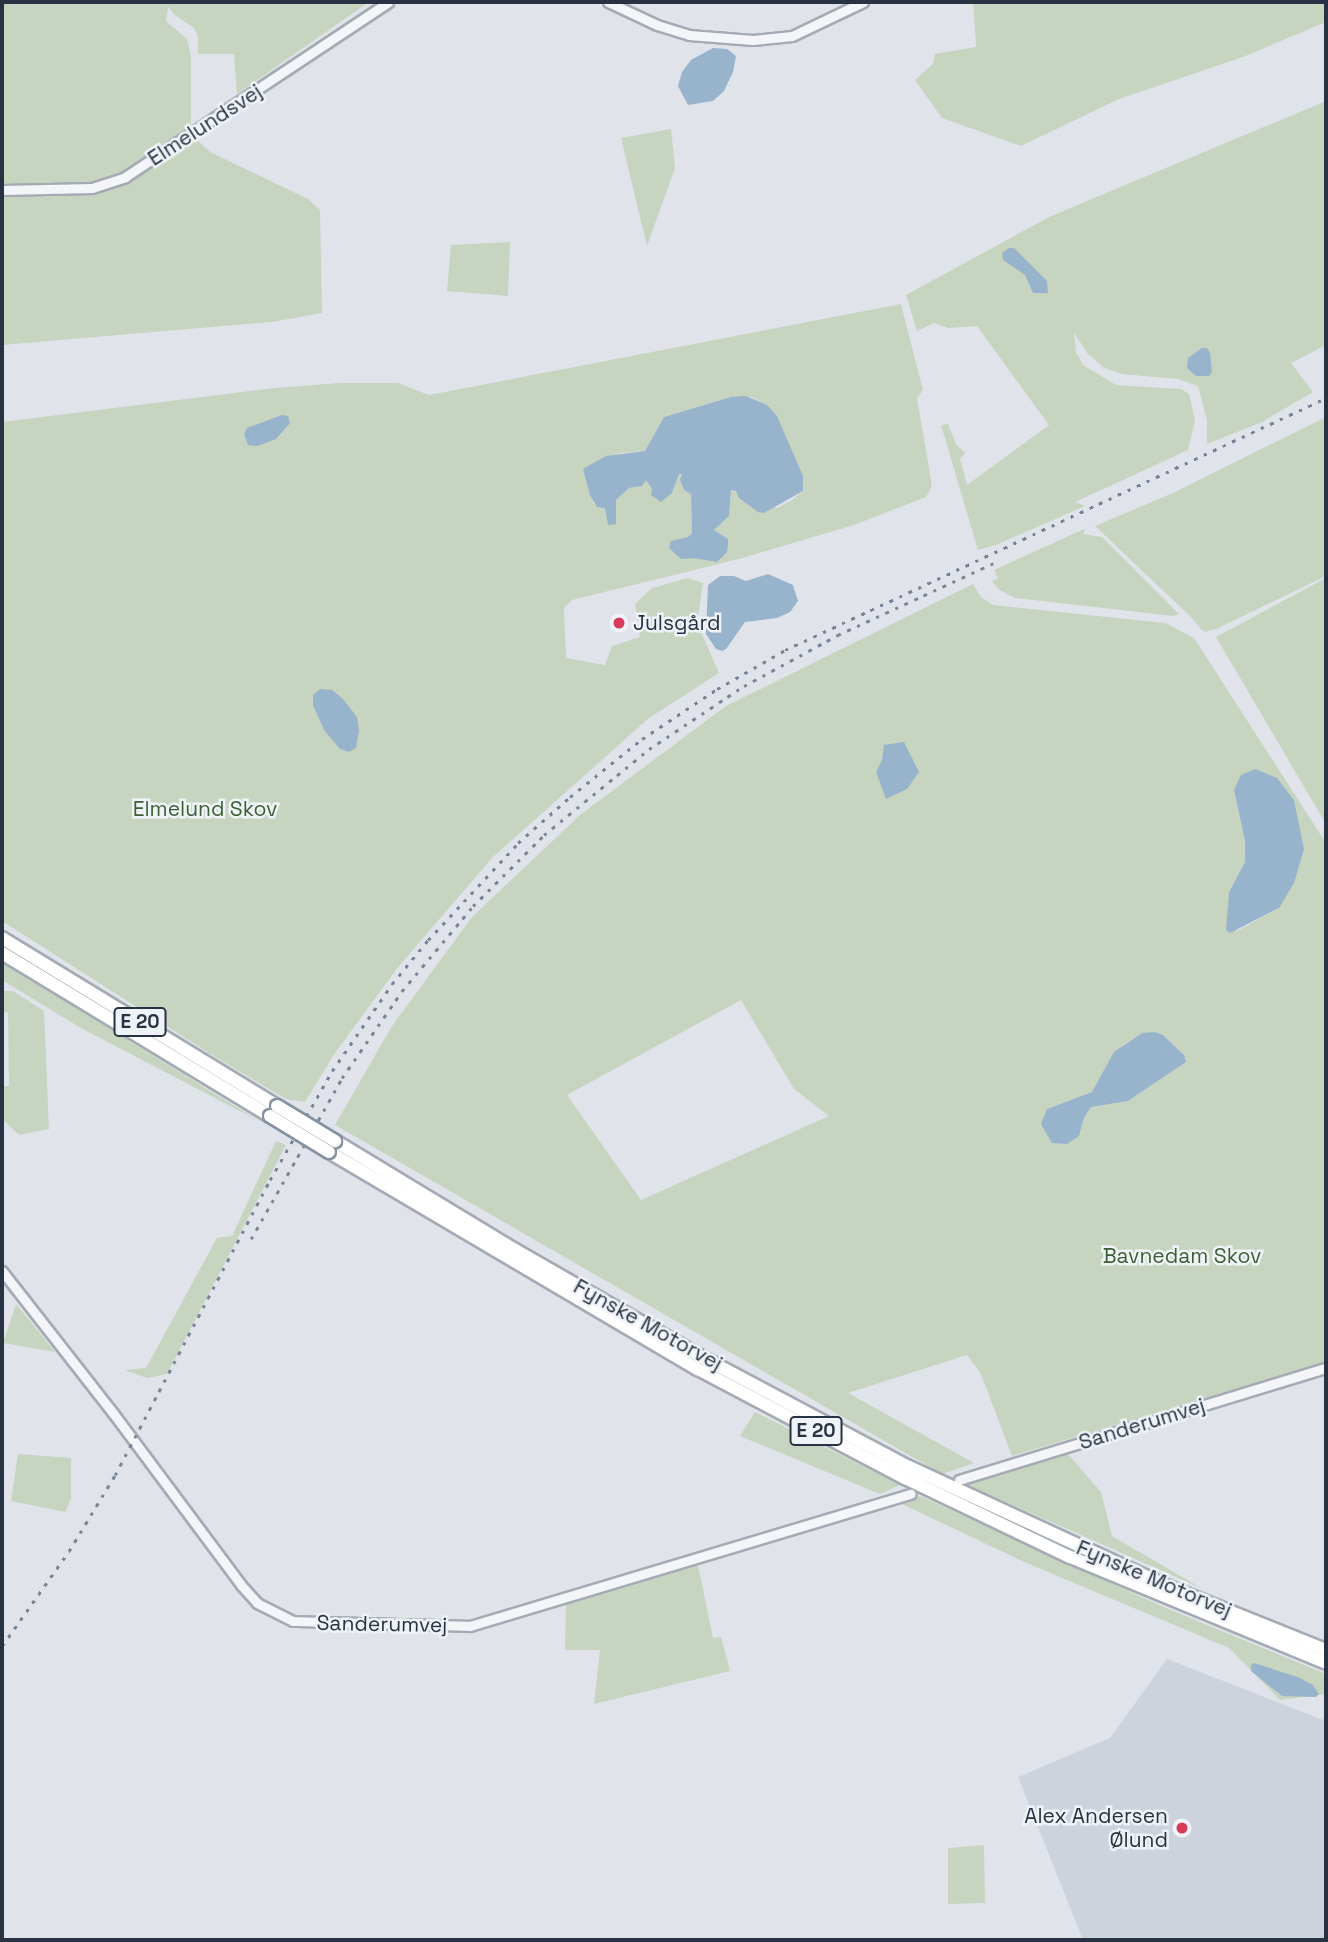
<!DOCTYPE html>
<html>
<head>
<meta charset="utf-8">
<style>
  body { margin:0 }
  #map { position:relative; width:1328px; height:1942px; overflow:hidden; background:#e0e4ea; font-family:"Space Grotesk",sans-serif }
  div>[style] { position:absolute }
  [style*='--x'] { left:calc(var(--x)*1px); top:calc(var(--y)*1px); width:calc(var(--w)*1px); rotate:calc(var(--a)*1deg) }
  .built>* { inset:0; background:#cdd3dc }
  .green>* { inset:0; background:#c6d4c0 }
  .water>* { inset:0; background:#98b3cc }
  .roads { filter:drop-shadow(2px 0 #a5abb4) drop-shadow(-2px 0 #a5abb4) drop-shadow(0 2px #a5abb4) drop-shadow(0 -2px #a5abb4) }
  .minor>* { height:9px; margin:-4.5px; padding:0 4.5px; transform-origin:4.5px; border-radius:4.5px; background:#f3f5f8 }
  .highway>* { height:12px; margin:-6px; padding:0 6px; transform-origin:6px; border-radius:6px; background:#fff }
  .rail>* { height:2.5px; margin-top:-1.25px; transform-origin:0; background:repeating-linear-gradient(90deg,#788495 0 3.5px,transparent 0 10.5px) }
  .bridges { filter:drop-shadow(2px 0 #8692a2) drop-shadow(-2px 0 #8692a2) drop-shadow(0 2px #8692a2) drop-shadow(0 -2px #8692a2) }
  .highway-bridge>* { height:12px; margin:-6px; padding:0 6px; transform-origin:6px; border-radius:6px; background:#fff }
  .dots>* { width:19px; height:19px; translate:-50% -50%; box-sizing:border-box; border:4px solid #eff3f7; border-radius:50% }
  span { translate:-50% -50%; white-space:nowrap; text-align:center; line-height:1.15; -webkit-text-stroke:5px #eff3f7; paint-order:stroke }
  .shield-label span { padding:2px 5px; background:#eff3f7; border:2px solid; border-radius:5px; -webkit-text-stroke-width:0 }
  .shield-label { font-size:19px; color:#273242; font-weight:700 }
  .street-label { font-size:21px; color:#273242 }
  .poi-label { font-size:21px; color:#273242 }
  .left { translate:0 -50%; text-align:left }
  .right { translate:-100% -50%; text-align:right }
  .park-label { font-size:21px; color:#3d5f33 }
  .frame { position:absolute; inset:0; border:4px solid #273242; pointer-events:none }
</style>
</head>
<body>
<div id="map">
  <div class="built">
    <i style="clip-path:polygon(1167px 1659px,1326px 1721px,1326px 1940px,1083px 1940px,1018px 1777px,1110px 1738px)"></i>
  </div>
  <div class="green">
    <i style="clip-path:polygon(2px 2px,369px 2px,237px 94px,234px 54px,198px 54px,198px 36px,194px 28px,176px 16px,168px 7px,166px 21px,187px 39px,191px 56px,191px 126px,117px 176px,96px 182px,2px 184px)"></i>
    <i style="clip-path:polygon(973px 2px,1326px 2px,1326px 22px,1243px 57px,1119px 99px,1021px 146px,942px 118px,915px 80px,933px 64px,935px 54px,976px 47px)"></i>
    <i style="clip-path:polygon(1326px 101px,1326px 345px,1291px 363px,1313px 392px,1262px 422px,1207px 444px,1207px 420px,1198px 386px,1178px 379px,1121px 374px,1103px 367px,1088px 354px,1074px 333px,1076px 352px,1083px 365px,1116px 385px,1181px 389px,1189px 394px,1195px 421px,1188px 450px,1075px 502px,1085px 506px,996px 545px,978px 550px,941px 425px,948px 424px,956px 444px,965px 453px,960px 459px,967px 485px,1049px 425px,977px 326px,948px 328px,934px 323px,917px 331px,906px 295px,1049px 217px)"></i>
    <i style="clip-path:polygon(671px 129px,675px 168px,647px 246px,621px 138px)"></i>
    <i style="clip-path:polygon(196px 139px,210px 152px,308px 199px,320px 210px,322px 313px,272px 322px,2px 345px,2px 196px,97px 192px,115px 187px)"></i>
    <i style="clip-path:polygon(510px 242px,508px 296px,447px 291px,451px 245px)"></i>
    <i style="clip-path:polygon(evenodd,901px 304px,923px 390px,917px 398px,932px 486px,926px 497px,854px 525px,739px 559px,572px 600px,564px 608px,566px 658px,605px 665px,612px 646px,640px 637px,635px 604px,652px 588px,688px 578px,703px 583px,697px 623px,719px 673px,649px 718px,493px 857px,399px 966px,335px 1053px,305px 1102px,286px 1099px,212px 1055px,2px 921px,2px 422px,275px 388px,339px 383px,398px 383px,429px 395px,901px 304px,731px 397px,751px 397px,769px 407px,803px 491px,792px 500px,777px 508px,731px 490px,729px 516px,714px 530px,728px 539px,692px 528px,691px 493px,684px 490px,680px 480px,682px 474px,679px 474px,672px 493px,661px 502px,646px 480px,643px 480px,642px 486px,629px 488px,616px 500px,616px 524px,605px 508px,594px 504px,583px 469px,621px 453px,645px 451px,664px 417px,731px 397px)"></i>
    <i style="clip-path:polygon(1326px 417px,1326px 576px,1216px 629px,1205px 632px,1202px 630px,1190px 616px,1095px 526px,1173px 493px)"></i>
    <i style="clip-path:polygon(1086px 528px,1083px 534px,1102px 537px,1179px 614px,1173px 616px,1015px 598px,998px 589px,992px 581px,998px 578px,994px 570px)"></i>
    <i style="clip-path:polygon(1326px 578px,1326px 824px,1216px 637px)"></i>
    <i style="clip-path:polygon(evenodd,973px 584px,981px 597px,993px 605px,1165px 623px,1194px 638px,1326px 843px,1326px 1362px,1012px 1456px,981px 1374px,967px 1355px,848px 1393px,974px 1463px,942px 1474px,335px 1125px,392px 1026px,472px 917px,580px 815px,726px 706px,973px 584px,1234px 790px,1279px 908px,1237px 931px,1229px 892px,1245px 862px,1245px 841px,1234px 790px,973px 584px,741px 1000px,794px 1089px,829px 1116px,641px 1200px,567px 1095px,741px 1000px,973px 584px,1142px 1033px,1163px 1035px,1179px 1050px,1186px 1062px,1128px 1101px,1091px 1107px,1084px 1118px,1079px 1136px,1060px 1144px,1047px 1109px,1092px 1092px,1123px 1045px,1142px 1033px)"></i>
    <i style="clip-path:polygon(2px 963px,84px 1013px,259px 1121px,79px 1027px,2px 980px)"></i>
    <i style="clip-path:polygon(2px 991px,13px 991px,44px 1011px,49px 1129px,19px 1135px,2px 1119px,2px 1086px,9px 1086px,8px 1013px,2px 1011px)"></i>
    <i style="clip-path:polygon(276px 1141px,286px 1145px,167px 1374px,147px 1378px,125px 1370px,146px 1368px,217px 1238px,232px 1236px)"></i>
    <i style="clip-path:polygon(16px 1304px,55px 1352px,3px 1343px)"></i>
    <i style="clip-path:polygon(755px 1412px,900px 1485px,880px 1494px,740px 1436px)"></i>
    <i style="clip-path:polygon(1066px 1452px,1101px 1492px,1112px 1536px,1201px 1588px,963px 1483px)"></i>
    <i style="clip-path:polygon(18px 1454px,71px 1458px,71px 1499px,65px 1512px,11px 1501px)"></i>
    <i style="clip-path:polygon(920px 1496px,1166px 1608px,1326px 1674px,1326px 1694px,1280px 1700px,1229px 1648px,1022px 1561px,902px 1504px)"></i>
    <i style="clip-path:polygon(698px 1565px,713px 1638px,721px 1637px,730px 1671px,594px 1704px,600px 1650px,565px 1650px,566px 1605px)"></i>
    <i style="clip-path:polygon(984px 1845px,985px 1903px,948px 1904px,948px 1848px)"></i>
  </div>
  <div class="water">
    <i style="clip-path:polygon(713px 48px,727px 49px,736px 56px,733px 72px,724px 91px,713px 101px,688px 105px,678px 86px,682px 72px,691px 60px)"></i>
    <i style="clip-path:polygon(1009px 248px,1014px 248px,1047px 281px,1048px 293px,1033px 293px,1025px 275px,1003px 260px,1002px 253px)"></i>
    <i style="clip-path:polygon(1202px 348px,1207px 348px,1210px 353px,1212px 372px,1209px 376px,1196px 376px,1187px 368px,1188px 358px)"></i>
    <i style="clip-path:polygon(746px 396px,767px 405px,777px 416px,803px 476px,803px 491px,764px 513px,758px 512px,739px 498px,736px 491px,731px 490px,729px 516px,714px 530px,728px 539px,728px 545px,727px 552px,717px 562px,694px 558px,681px 559px,669px 548px,671px 541px,688px 537px,692px 533px,691px 494px,684px 490px,680px 480px,682px 474px,679px 474px,672px 493px,661px 502px,651px 495px,652px 489px,646px 480px,642px 486px,629px 488px,616px 500px,616px 524px,608px 525px,605px 508px,597px 507px,590px 495px,583px 469px,606px 456px,645px 451px,664px 417px,731px 397px)"></i>
    <i style="clip-path:polygon(282px 415px,288px 416px,290px 423px,276px 439px,257px 446px,248px 445px,244px 434px,247px 428px)"></i>
    <i style="clip-path:polygon(768px 574px,793px 585px,798px 601px,790px 612px,777px 618px,745px 622px,726px 649px,722px 651px,716px 649px,706px 634px,708px 585px,720px 576px,734px 576px,746px 581px)"></i>
    <i style="clip-path:polygon(320px 689px,332px 690px,342px 698px,357px 717px,359px 731px,356px 748px,349px 752px,340px 749px,324px 730px,313px 705px,313px 695px)"></i>
    <i style="clip-path:polygon(904px 742px,919px 772px,907px 789px,886px 799px,876px 772px,882px 760px,884px 745px)"></i>
    <i style="clip-path:polygon(1255px 769px,1277px 778px,1294px 800px,1304px 849px,1294px 883px,1279px 908px,1230px 933px,1226px 930px,1229px 892px,1245px 862px,1245px 841px,1234px 790px,1241px 775px)"></i>
    <i style="clip-path:polygon(1155px 1032px,1163px 1035px,1184px 1055px,1186px 1062px,1128px 1101px,1091px 1107px,1084px 1118px,1079px 1136px,1067px 1144px,1052px 1143px,1041px 1124px,1047px 1109px,1092px 1092px,1114px 1052px,1142px 1033px)"></i>
    <i style="clip-path:polygon(1254px 1663px,1300px 1678px,1313px 1685px,1319px 1694px,1316px 1697px,1282px 1696px,1251px 1671px,1251px 1665px)"></i>
  </div>
  <div class="roads">
    <div class="minor">
      <i style="--x:608;--y:2;--w:54;--a:25.1"></i>
      <i style="--x:657;--y:25;--w:34;--a:17"></i>
      <i style="--x:689;--y:35;--w:64;--a:4.5"></i>
      <i style="--x:753;--y:40;--w:39;--a:-6"></i>
      <i style="--x:792;--y:36;--w:79;--a:-25.6"></i>
      <i style="--x:2;--y:190;--w:90;--a:-1.3"></i>
      <i style="--x:92;--y:188;--w:35;--a:-18"></i>
      <i style="--x:125;--y:177;--w:316;--a:-33.6"></i>
      <i style="--x:2;--y:1271;--w:180;--a:52"></i>
      <i style="--x:113;--y:1413;--w:214;--a:53.3"></i>
      <i style="--x:241;--y:1585;--w:24;--a:48"></i>
      <i style="--x:257;--y:1603;--w:40;--a:26.6"></i>
      <i style="--x:293;--y:1621;--w:177;--a:1.6"></i>
      <i style="--x:470;--y:1626;--w:460;--a:-16.7"></i>
      <i style="--x:959;--y:1480;--w:384;--a:-17"></i>
    </div>
    <div class="highway">
      <i style="--x:2;--y:938;--w:322;--a:31.4"></i>
      <i style="--x:2;--y:953;--w:314;--a:31.3"></i>
      <i style="--x:335;--y:1141;--w:210;--a:31.2"></i>
      <i style="--x:515;--y:1250;--w:211;--a:29.8"></i>
      <i style="--x:698;--y:1355;--w:239;--a:28"></i>
      <i style="--x:909;--y:1467;--w:286;--a:24.8"></i>
      <i style="--x:1169;--y:1587;--w:169;--a:21.9"></i>
      <i style="--x:329;--y:1152;--w:428;--a:30.5"></i>
      <i style="--x:698;--y:1369;--w:234;--a:27.8"></i>
      <i style="--x:905;--y:1478;--w:181;--a:25.6"></i>
      <i style="--x:1068;--y:1556;--w:279;--a:22.5"></i>
    </div>
  </div>
  <div class="rail">
    <i style="--x:251;--y:1239;--w:185;--a:-60.5"></i>
    <i style="--x:342;--y:1078;--w:106;--a:-55.4"></i>
    <i style="--x:402;--y:991;--w:111;--a:-50.1"></i>
    <i style="--x:473;--y:906;--w:100;--a:-45"></i>
    <i style="--x:544;--y:835;--w:136;--a:-39.3"></i>
    <i style="--x:649;--y:749;--w:114;--a:-33.6"></i>
    <i style="--x:744;--y:686;--w:107;--a:-28.5"></i>
    <i style="--x:838;--y:635;--w:174;--a:-24.8"></i>
    <i style="--x:2;--y:1646;--w:116;--a:-54.8"></i>
    <i style="--x:69;--y:1551;--w:89;--a:-58.8"></i>
    <i style="--x:115;--y:1475;--w:333;--a:-62.3"></i>
    <i style="--x:270;--y:1180;--w:125;--a:-60.4"></i>
    <i style="--x:332;--y:1071;--w:106;--a:-55.4"></i>
    <i style="--x:392;--y:984;--w:57;--a:-50.7"></i>
    <i style="--x:428;--y:940;--w:132;--a:-47.1"></i>
    <i style="--x:518;--y:843;--w:69;--a:-41.5"></i>
    <i style="--x:570;--y:797;--w:92;--a:-38.9"></i>
    <i style="--x:642;--y:739;--w:90;--a:-33.7"></i>
    <i style="--x:717;--y:689;--w:78;--a:-29.8"></i>
    <i style="--x:785;--y:650;--w:597;--a:-24.98"></i>
  </div>
  <div class="bridges">
    <div class="highway-bridge">
      <i style="--x:277;--y:1106;--w:68;--a:31.1"></i>
      <i style="--x:270;--y:1116;--w:69;--a:31.4"></i>
    </div>
  </div>
  <div class="dots">
    <i style="left:619px;top:623px;background:#d83b59"></i>
    <i style="left:1182px;top:1828px;background:#d83b59"></i>
  </div>
  <div class="shield-label">
    <span style="left:140px;top:1022px">E 20</span>
    <span style="left:816px;top:1431px">E 20</span>
  </div>
  <div class="street-label">
    <span style="left:205px;top:125px;rotate:-33deg">Elmelundsvej</span>
    <span style="left:648px;top:1325px;rotate:29deg">Fynske Motorvej</span>
    <span style="left:1142px;top:1424px;rotate:-17deg">Sanderumvej</span>
    <span style="left:1154px;top:1579px;rotate:23deg">Fynske Motorvej</span>
    <span style="left:382px;top:1624px;rotate:1deg">Sanderumvej</span>
  </div>
  <div class="poi-label">
    <span class="left" style="left:633px;top:623px">Julsgård</span>
    <span class="right" style="left:1168px;top:1828px">Alex Andersen<br>Ølund</span>
  </div>
  <div class="park-label">
    <span style="left:205px;top:809px">Elmelund Skov</span>
    <span style="left:1182px;top:1256px">Bavnedam Skov</span>
  </div>
  <div class="frame"></div>
</div>
</body>
</html>
